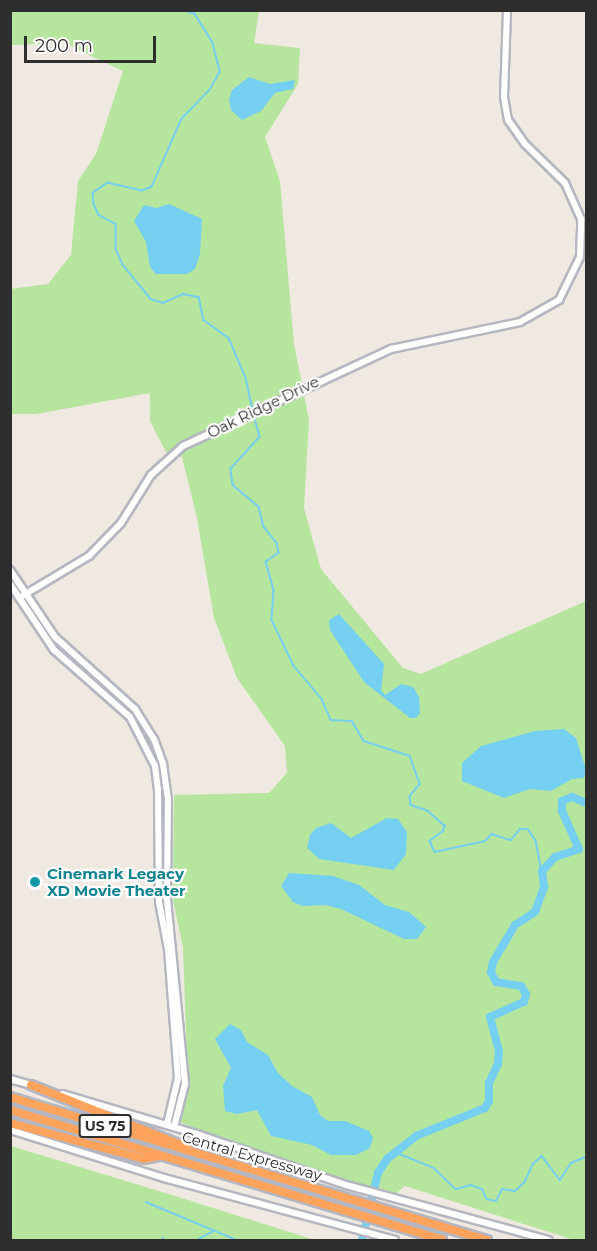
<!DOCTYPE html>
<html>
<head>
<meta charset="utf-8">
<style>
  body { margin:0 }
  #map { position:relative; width:597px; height:1251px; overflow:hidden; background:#efe9e1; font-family:Montserrat,sans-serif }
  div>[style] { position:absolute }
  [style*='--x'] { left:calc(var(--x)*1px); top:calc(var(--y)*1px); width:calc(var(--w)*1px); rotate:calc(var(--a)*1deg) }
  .green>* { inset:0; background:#b6e59e }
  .water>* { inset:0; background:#75cff0 }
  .stream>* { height:1.5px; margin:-0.75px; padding:0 0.75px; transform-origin:0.75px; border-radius:0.75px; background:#75cff0 }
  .river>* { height:8px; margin:-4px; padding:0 4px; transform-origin:4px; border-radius:4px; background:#75cff0 }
  .roads { filter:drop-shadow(2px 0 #b4b7c1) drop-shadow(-2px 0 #b4b7c1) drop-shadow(0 2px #b4b7c1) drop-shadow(0 -2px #b4b7c1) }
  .secondary>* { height:6px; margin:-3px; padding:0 3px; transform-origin:3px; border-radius:3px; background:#fff }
  .highway>* { height:8px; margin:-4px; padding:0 4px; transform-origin:4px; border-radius:4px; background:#ffa35c }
  .dots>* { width:16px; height:16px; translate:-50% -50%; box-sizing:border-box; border:3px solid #fff; border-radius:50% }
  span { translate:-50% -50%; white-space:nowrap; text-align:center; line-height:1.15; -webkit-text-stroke:4.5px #fff; paint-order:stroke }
  .shield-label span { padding:2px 4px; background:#fff; border:2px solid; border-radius:4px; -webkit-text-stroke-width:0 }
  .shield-label { font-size:14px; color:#2e2e2e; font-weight:700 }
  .street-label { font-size:15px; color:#2e2e2e }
  .culture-label { font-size:15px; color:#0d838f; font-weight:700 }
  .left { translate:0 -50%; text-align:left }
  .frame { position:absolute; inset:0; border:12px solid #2e2e2e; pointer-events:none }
  .scale { position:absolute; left:24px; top:36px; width:132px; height:27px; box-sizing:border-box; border:3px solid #2e2e2e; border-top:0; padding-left:8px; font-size:18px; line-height:21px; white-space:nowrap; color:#2e2e2e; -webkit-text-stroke:4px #fff; paint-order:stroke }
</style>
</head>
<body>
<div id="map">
  <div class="green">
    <i style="clip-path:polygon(11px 11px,259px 11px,254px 43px,300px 48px,298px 84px,265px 137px,280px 181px,294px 344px,309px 420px,304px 508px,321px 569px,403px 668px,421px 674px,586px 601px,586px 1240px,574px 1240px,405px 1186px,393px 1196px,287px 1163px,179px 1122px,188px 1084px,183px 948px,173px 900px,174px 795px,269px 793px,287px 773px,285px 746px,237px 678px,214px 618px,197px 518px,182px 457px,166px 452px,150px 421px,150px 393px,36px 414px,11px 414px,10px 289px,48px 284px,71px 255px,78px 181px,96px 154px,123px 71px,64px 43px,11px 45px)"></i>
    <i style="clip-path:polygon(11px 1146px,172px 1195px,315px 1240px,11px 1240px)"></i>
  </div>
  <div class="water">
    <i style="clip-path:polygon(249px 77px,270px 84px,295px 80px,293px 89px,275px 93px,261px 111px,242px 120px,231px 110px,229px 100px,232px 90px)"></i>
    <i style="clip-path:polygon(169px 204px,202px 219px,200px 254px,195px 269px,187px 274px,156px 274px,150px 267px,146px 242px,134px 221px,144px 205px,157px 208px)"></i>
    <i style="clip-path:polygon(339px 614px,384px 664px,381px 690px,385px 695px,401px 684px,413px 687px,419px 697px,420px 713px,416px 718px,410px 718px,364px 682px,330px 630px,329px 620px)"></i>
    <i style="clip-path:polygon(564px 729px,576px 738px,586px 770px,584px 778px,572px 779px,551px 791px,530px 789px,504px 798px,462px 781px,462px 763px,481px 746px,535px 731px)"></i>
    <i style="clip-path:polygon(387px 818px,398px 819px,407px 832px,406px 854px,394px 870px,319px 859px,307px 848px,310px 835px,316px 828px,331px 823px,351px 838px)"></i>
    <i style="clip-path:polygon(289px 873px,333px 876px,359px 885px,385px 905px,409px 912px,426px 927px,417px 939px,404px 939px,341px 909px,325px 905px,302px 906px,293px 902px,281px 886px)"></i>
    <i style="clip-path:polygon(230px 1024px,241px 1030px,247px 1042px,268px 1055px,278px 1073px,292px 1086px,312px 1097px,320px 1115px,328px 1121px,345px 1121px,369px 1131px,373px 1138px,370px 1148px,356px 1155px,331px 1155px,312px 1145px,271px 1136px,257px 1110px,237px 1114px,225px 1111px,223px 1086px,231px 1068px,215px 1039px)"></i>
  </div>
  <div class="stream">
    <i style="--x:184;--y:10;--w:12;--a:20"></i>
    <i style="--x:195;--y:14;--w:34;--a:58"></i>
    <i style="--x:213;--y:43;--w:30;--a:76"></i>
    <i style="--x:220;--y:72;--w:21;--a:119"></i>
    <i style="--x:210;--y:90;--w:40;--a:134"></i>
    <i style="--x:182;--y:119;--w:74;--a:113.8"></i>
    <i style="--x:152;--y:187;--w:11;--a:158"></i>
    <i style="--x:142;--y:191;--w:35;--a:-167"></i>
    <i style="--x:108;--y:183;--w:18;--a:146"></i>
    <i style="--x:93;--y:193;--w:11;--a:85"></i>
    <i style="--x:94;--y:204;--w:12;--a:66"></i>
    <i style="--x:99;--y:215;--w:19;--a:28"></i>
    <i style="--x:116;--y:224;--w:25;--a:90"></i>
    <i style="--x:116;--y:249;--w:17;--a:66"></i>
    <i style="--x:123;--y:265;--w:44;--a:50.5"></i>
    <i style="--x:151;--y:299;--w:13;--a:18"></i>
    <i style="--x:163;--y:303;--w:22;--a:-24"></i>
    <i style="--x:183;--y:294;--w:16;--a:11"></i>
    <i style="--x:199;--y:297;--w:24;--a:78"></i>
    <i style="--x:204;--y:320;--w:31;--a:36"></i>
    <i style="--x:229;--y:338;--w:43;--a:67"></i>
    <i style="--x:246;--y:378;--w:34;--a:78"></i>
    <i style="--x:254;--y:415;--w:23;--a:75"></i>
    <i style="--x:260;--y:437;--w:43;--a:132.2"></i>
    <i style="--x:231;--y:469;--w:16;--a:83"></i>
    <i style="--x:233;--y:485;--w:34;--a:40"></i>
    <i style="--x:259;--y:507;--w:21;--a:76"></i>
    <i style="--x:264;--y:527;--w:21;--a:51"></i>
    <i style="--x:277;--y:543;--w:10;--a:79"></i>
    <i style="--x:279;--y:553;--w:16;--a:145"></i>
    <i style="--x:266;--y:562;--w:29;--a:74"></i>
    <i style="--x:274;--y:590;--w:30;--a:94"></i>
    <i style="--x:272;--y:620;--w:51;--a:64.4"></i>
    <i style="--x:294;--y:666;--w:43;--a:49.7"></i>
    <i style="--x:322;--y:699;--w:23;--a:67"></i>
    <i style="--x:331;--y:720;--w:21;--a:3"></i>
    <i style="--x:352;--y:721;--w:23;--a:59"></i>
    <i style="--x:364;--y:741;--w:48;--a:18.1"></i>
    <i style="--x:410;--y:756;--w:30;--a:70"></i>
    <i style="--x:420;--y:784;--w:16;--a:128"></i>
    <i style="--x:410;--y:797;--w:8;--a:83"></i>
    <i style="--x:411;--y:805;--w:18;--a:19"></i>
    <i style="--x:428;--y:811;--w:23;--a:41"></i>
    <i style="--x:445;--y:826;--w:6;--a:108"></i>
    <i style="--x:443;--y:832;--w:16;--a:145"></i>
    <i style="--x:430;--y:841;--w:12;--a:66"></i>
    <i style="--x:435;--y:852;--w:51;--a:-12.4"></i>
    <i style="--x:485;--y:841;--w:10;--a:-45"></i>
    <i style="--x:492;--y:834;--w:20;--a:18"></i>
    <i style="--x:511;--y:840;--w:14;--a:-51"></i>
    <i style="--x:520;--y:829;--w:8;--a:0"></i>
    <i style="--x:528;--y:829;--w:14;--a:56"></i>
    <i style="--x:536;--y:841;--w:31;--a:79"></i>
    <i style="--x:397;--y:1153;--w:40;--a:22"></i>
    <i style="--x:434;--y:1168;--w:30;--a:44"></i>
    <i style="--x:456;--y:1189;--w:16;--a:-15"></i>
    <i style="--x:471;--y:1185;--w:12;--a:20"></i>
    <i style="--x:482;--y:1189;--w:11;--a:63"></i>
    <i style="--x:487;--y:1199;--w:9;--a:13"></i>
    <i style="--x:496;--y:1201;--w:13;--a:-63"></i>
    <i style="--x:502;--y:1189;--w:13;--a:9"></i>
    <i style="--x:515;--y:1191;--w:12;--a:-42"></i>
    <i style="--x:524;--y:1183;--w:21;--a:-65"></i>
    <i style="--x:533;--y:1164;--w:12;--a:-42"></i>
    <i style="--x:542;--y:1156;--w:30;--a:53"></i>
    <i style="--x:560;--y:1180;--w:20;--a:-57"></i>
    <i style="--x:571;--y:1163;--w:16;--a:-22"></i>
    <i style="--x:146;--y:1202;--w:99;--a:22.7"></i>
    <i style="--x:163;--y:1238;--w:2;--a:63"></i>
    <i style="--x:10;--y:1239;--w:1;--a:45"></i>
    <i style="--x:197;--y:1240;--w:17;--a:-28"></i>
  </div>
  <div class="river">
    <i style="--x:362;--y:1240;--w:69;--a:-76.6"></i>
    <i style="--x:378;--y:1173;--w:17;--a:-57"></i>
    <i style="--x:387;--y:1159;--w:37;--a:-38"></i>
    <i style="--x:416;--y:1136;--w:74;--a:-22.1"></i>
    <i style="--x:485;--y:1108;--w:8;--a:-60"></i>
    <i style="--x:489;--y:1101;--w:18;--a:-90"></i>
    <i style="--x:489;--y:1083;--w:21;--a:-65"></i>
    <i style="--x:498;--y:1064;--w:13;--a:-86"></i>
    <i style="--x:499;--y:1051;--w:35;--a:-105"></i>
    <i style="--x:490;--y:1017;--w:37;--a:-24"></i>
    <i style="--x:524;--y:1002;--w:8;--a:-76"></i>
    <i style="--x:526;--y:994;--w:9;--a:-122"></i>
    <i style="--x:521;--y:986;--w:25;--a:-171"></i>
    <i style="--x:496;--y:982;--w:11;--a:-117"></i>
    <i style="--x:491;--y:972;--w:10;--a:-79"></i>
    <i style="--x:493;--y:962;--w:43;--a:-59.3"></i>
    <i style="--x:515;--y:925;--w:24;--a:-33"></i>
    <i style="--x:535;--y:912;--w:27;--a:-70"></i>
    <i style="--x:544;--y:887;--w:16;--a:-97"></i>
    <i style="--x:542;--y:871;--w:19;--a:-47"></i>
    <i style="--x:555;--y:857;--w:25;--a:-18"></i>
    <i style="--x:579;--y:849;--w:42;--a:-114.1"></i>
    <i style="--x:562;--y:811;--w:10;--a:-90"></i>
    <i style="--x:562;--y:801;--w:11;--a:-22"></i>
    <i style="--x:572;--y:797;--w:15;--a:23"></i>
  </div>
  <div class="roads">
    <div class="secondary">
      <i style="--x:10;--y:570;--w:81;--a:56.1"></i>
      <i style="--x:55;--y:637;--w:108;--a:42"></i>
      <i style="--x:135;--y:709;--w:36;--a:58"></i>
      <i style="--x:154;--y:739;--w:27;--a:70"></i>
      <i style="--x:163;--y:764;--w:34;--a:82"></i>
      <i style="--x:168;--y:798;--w:101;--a:90.6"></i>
      <i style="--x:167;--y:899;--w:186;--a:84.4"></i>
      <i style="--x:185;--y:1084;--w:44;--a:104.3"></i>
      <i style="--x:10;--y:584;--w:79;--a:56.3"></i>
      <i style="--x:54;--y:650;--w:101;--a:41.4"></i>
      <i style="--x:130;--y:717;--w:55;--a:63"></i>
      <i style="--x:155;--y:766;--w:23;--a:83"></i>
      <i style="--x:158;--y:789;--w:113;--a:89.5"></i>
      <i style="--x:159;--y:902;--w:48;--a:79.2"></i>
      <i style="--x:168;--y:949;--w:129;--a:85.6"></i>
      <i style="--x:178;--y:1078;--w:47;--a:103.4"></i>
      <i style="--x:19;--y:598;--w:82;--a:-31"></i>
      <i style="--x:89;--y:556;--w:46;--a:-45.9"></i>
      <i style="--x:121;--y:523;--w:57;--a:-58"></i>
      <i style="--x:151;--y:475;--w:43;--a:-42.2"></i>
      <i style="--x:183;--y:446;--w:230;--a:-25"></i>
      <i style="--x:391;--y:349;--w:132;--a:-11.8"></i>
      <i style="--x:520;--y:322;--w:45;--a:-29.4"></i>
      <i style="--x:559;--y:300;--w:48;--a:-64"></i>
      <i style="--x:580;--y:257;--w:38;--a:-88"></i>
      <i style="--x:581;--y:219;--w:39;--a:-114"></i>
      <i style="--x:565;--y:183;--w:56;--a:-135.7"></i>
      <i style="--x:525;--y:144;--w:29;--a:-125"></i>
      <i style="--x:508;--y:120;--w:23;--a:-100"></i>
      <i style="--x:504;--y:97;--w:87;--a:-88"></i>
      <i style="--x:10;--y:1079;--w:26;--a:16"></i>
      <i style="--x:62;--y:1094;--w:141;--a:16.5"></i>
      <i style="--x:197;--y:1134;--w:157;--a:18.9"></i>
      <i style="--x:346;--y:1185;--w:210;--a:15.2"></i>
      <i style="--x:10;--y:1130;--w:161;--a:17.3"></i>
      <i style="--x:164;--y:1178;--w:239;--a:15"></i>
    </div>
    <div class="highway">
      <i style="--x:31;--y:1085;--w:167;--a:21.8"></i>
      <i style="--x:10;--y:1097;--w:498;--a:16.7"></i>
      <i style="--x:10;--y:1110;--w:451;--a:16.7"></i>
      <i style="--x:10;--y:1123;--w:139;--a:15"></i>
      <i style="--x:144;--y:1159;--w:16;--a:-11"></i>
    </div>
  </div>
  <div class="dots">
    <i style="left:35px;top:882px;background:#0f9aa8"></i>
  </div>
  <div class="shield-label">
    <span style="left:105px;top:1126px">US 75</span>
  </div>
  <div class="street-label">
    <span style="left:263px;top:407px;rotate:-26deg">Oak Ridge Drive</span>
    <span style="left:252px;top:1156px;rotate:16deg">Central Expressway</span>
  </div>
  <div class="culture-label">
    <span class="left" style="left:47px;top:882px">Cinemark Legacy<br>XD Movie Theater</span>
  </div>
  <div class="frame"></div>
  <div class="scale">200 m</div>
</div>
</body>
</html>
